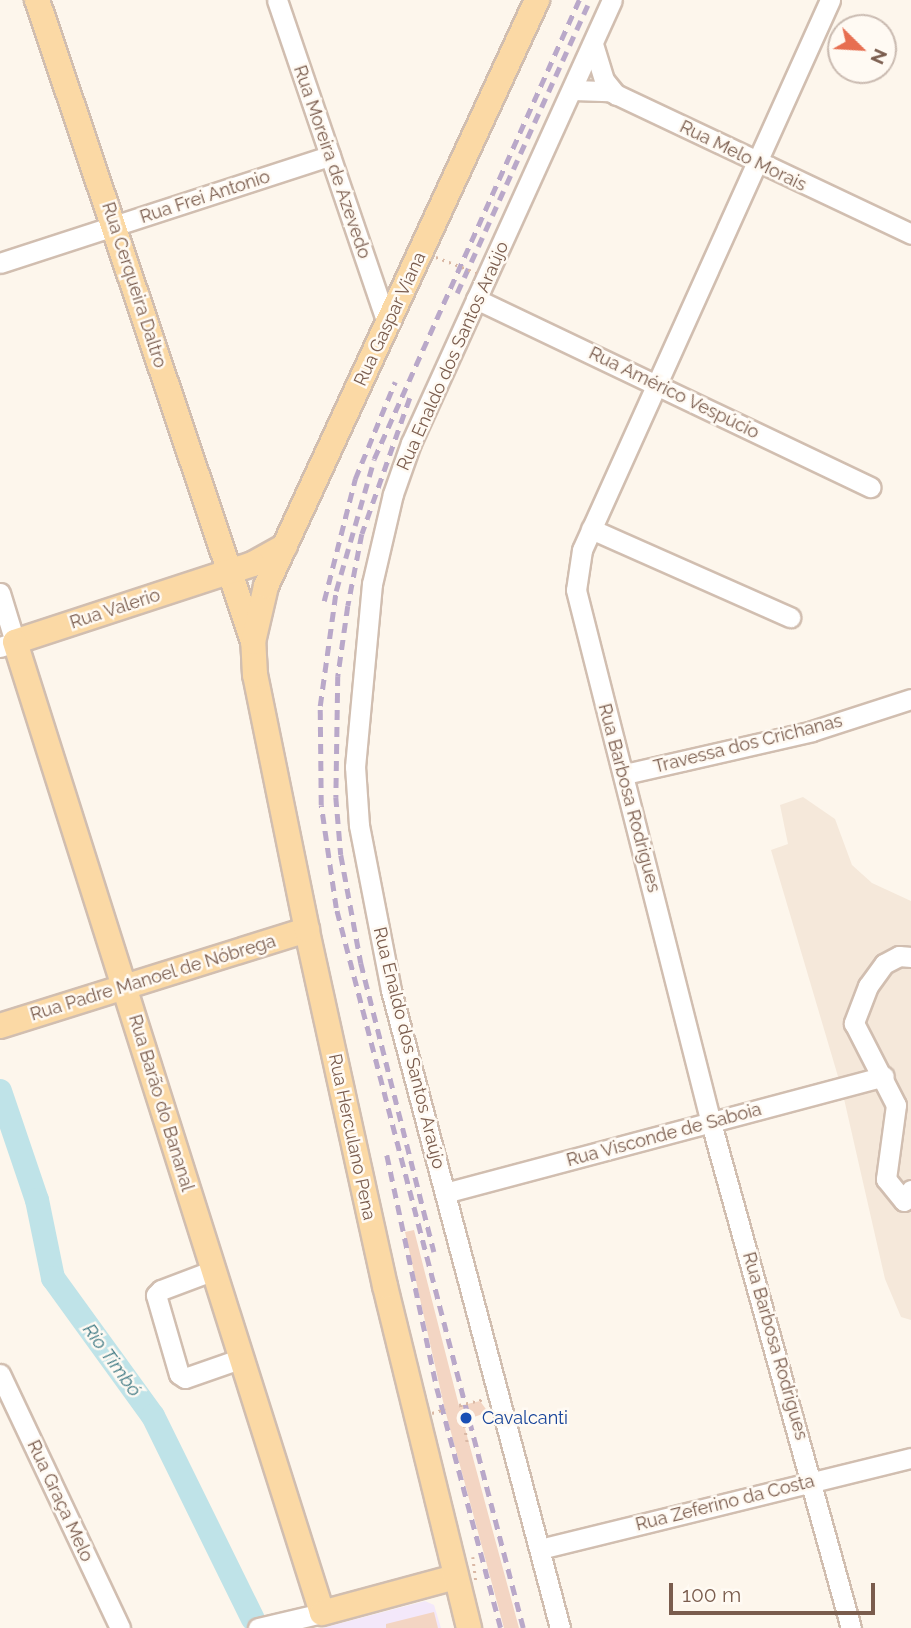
<!DOCTYPE html>
<html>
<head>
<meta charset="utf-8">
<style>
  body { margin:0 }
  #map { position:relative; width:911px; height:1628px; overflow:hidden; background:#fdf6ec; font-family:Raleway,sans-serif }
  div>[style] { position:absolute }
  [style*='--x'] { left:calc(var(--x)*1px); top:calc(var(--y)*1px); width:calc(var(--w)*1px); rotate:calc(var(--a)*1deg) }
  .residential>* { inset:0; background:#f5e8da }
  .education>* { inset:0; background:#f3e8fa }
  .river>* { height:24px; margin:-12px; padding:0 12px; transform-origin:12px; border-radius:12px; background:#bfe3e8 }
  .building>* { inset:0; background:#f3d5c3 }
  .path>* { height:2.5px; margin-top:-1.25px; transform-origin:0; background:repeating-linear-gradient(90deg,#d9b8a5 0 2px,transparent 0 7px) }
  .roads { filter:drop-shadow(2px 0 #d1beb0) drop-shadow(-2px 0 #d1beb0) drop-shadow(0 2px #d1beb0) drop-shadow(0 -2px #d1beb0) }
  .minor>* { height:19px; margin:-9.5px; padding:0 9.5px; transform-origin:9.5px; border-radius:9.5px; background:#fff }
  .major>* { height:24px; margin:-12px; padding:0 12px; transform-origin:12px; border-radius:12px; background:#fbd9a5 }
  .rail>* { height:4.5px; margin-top:-2.25px; transform-origin:0; background:repeating-linear-gradient(90deg,#b9a8c9 0 10px,transparent 0 17px) }
  .path-bridge>* { height:2.5px; margin-top:-1.25px; transform-origin:0; background:repeating-linear-gradient(90deg,#d9b8a5 0 2px,transparent 0 7px) }
  .dots>* { width:19px; height:19px; translate:-50% -50%; box-sizing:border-box; border:4px solid #fffaf3; border-radius:50% }
  span { translate:-50% -50%; white-space:nowrap; text-align:center; line-height:1.15; -webkit-text-stroke:5px #fffaf3; paint-order:stroke }
  .street-label { font-size:18px; color:#7a5c4d }
  .transit-label { font-size:18px; color:#164399 }
  .left { translate:0 -50%; text-align:left }
  .water-label { font-size:19px; color:#437c86; font-style:italic }
  .north { position:absolute; left:827px; top:14px; width:70px; height:70px; box-sizing:border-box; background:#fffaf3; border:2px solid #cabbb1; border-radius:50%; rotate:114deg; font-size:19px; font-weight:700; line-height:28px; text-align:center; color:#7a5c4d }
  .north::after { content:''; display:block; margin:auto; width:24px; height:32px; background:#e76f51; clip-path:polygon(50% 0,100% 100%,50% 72%,0 100%) }
  .scale { position:absolute; left:669px; top:1583px; width:206px; height:32px; box-sizing:border-box; border:4px solid #7a5c4d; border-top:0; padding-left:9px; font-size:21px; line-height:24px; white-space:nowrap; color:#7a5c4d; -webkit-text-stroke:5px #fffaf3; paint-order:stroke }
</style>
</head>
<body>
<div id="map">
  <div class="residential">
    <i style="clip-path:polygon(803px 797px,835px 819px,852px 865px,872px 883px,911px 901px,911px 1320px,901px 1317px,885px 1279px,842px 1090px,771px 850px,788px 844px,780px 805px)"></i>
  </div>
  <div class="education">
    <i style="clip-path:polygon(425px 1601px,434px 1605px,441px 1628px,322px 1628px)"></i>
  </div>
  <div class="river">
    <i style="--x:0;--y:1091;--w:115;--a:71.3"></i>
    <i style="--x:37;--y:1200;--w:80;--a:78.4"></i>
    <i style="--x:53;--y:1278;--w:170;--a:54.1"></i>
    <i style="--x:153;--y:1416;--w:226;--a:63.8"></i>
  </div>
  <div class="building">
    <i style="clip-path:polygon(414px 1230px,459px 1406px,480px 1401px,488px 1412px,463px 1421px,519px 1628px,504px 1628px,445px 1410px,405px 1232px)"></i>
    <i style="clip-path:polygon(434px 1612px,438px 1628px,386px 1628px,386px 1624px)"></i>
  </div>
  <div class="path">
    <i style="--x:461;--y:1405;--w:42;--a:80.3"></i>
    <i style="--x:473;--y:1557;--w:25;--a:83"></i>
  </div>
  <div class="roads">
    <div class="minor">
      <i style="--x:277;--y:0;--w:342;--a:71.2"></i>
      <i style="--x:830;--y:0;--w:603;--a:114.27"></i>
      <i style="--x:582;--y:550;--w:40;--a:98.5"></i>
      <i style="--x:576;--y:590;--w:550;--a:75.79"></i>
      <i style="--x:711;--y:1123;--w:524;--a:74.51"></i>
      <i style="--x:593;--y:44;--w:38;--a:73"></i>
      <i style="--x:604;--y:80;--w:19;--a:51"></i>
      <i style="--x:574;--y:90;--w:35;--a:2"></i>
      <i style="--x:609;--y:91;--w:334;--a:25.3"></i>
      <i style="--x:0;--y:263;--w:347;--a:-18"></i>
      <i style="--x:476;--y:299;--w:437;--a:25.5"></i>
      <i style="--x:591;--y:529;--w:218;--a:23.9"></i>
      <i style="--x:0;--y:593;--w:51;--a:73"></i>
      <i style="--x:15;--y:642;--w:16;--a:162"></i>
      <i style="--x:625;--y:774;--w:192;--a:-12.9"></i>
      <i style="--x:812;--y:731;--w:104;--a:-17.9"></i>
      <i style="--x:911;--y:957;--w:12;--a:-175"></i>
      <i style="--x:899;--y:956;--w:17;--a:152"></i>
      <i style="--x:884;--y:964;--w:27;--a:126"></i>
      <i style="--x:868;--y:986;--w:40;--a:111"></i>
      <i style="--x:854;--y:1023;--w:92;--a:62.9"></i>
      <i style="--x:896;--y:1105;--w:75;--a:97.7"></i>
      <i style="--x:886;--y:1179;--w:28;--a:51"></i>
      <i style="--x:904;--y:1201;--w:13;--a:-58"></i>
      <i style="--x:445;--y:1193;--w:454;--a:-14.9"></i>
      <i style="--x:214;--y:1270;--w:57;--a:159.3"></i>
      <i style="--x:161;--y:1290;--w:7;--a:135"></i>
      <i style="--x:156;--y:1295;--w:82;--a:73.8"></i>
      <i style="--x:179;--y:1374;--w:7;--a:34"></i>
      <i style="--x:185;--y:1378;--w:60;--a:-19.3"></i>
      <i style="--x:0;--y:1374;--w:281;--a:64.7"></i>
      <i style="--x:540;--y:1549;--w:382;--a:-13.8"></i>
      <i style="--x:258;--y:1628;--w:66;--a:-13.2"></i>
      <i style="--x:560;--y:1628;--w:660;--a:-104.84"></i>
      <i style="--x:391;--y:990;--w:168;--a:-101"></i>
      <i style="--x:359;--y:825;--w:58;--a:-93.9"></i>
      <i style="--x:355;--y:767;--w:184;--a:-84.7"></i>
      <i style="--x:372;--y:584;--w:92;--a:-76.9"></i>
      <i style="--x:393;--y:494;--w:54;--a:-70.6"></i>
      <i style="--x:411;--y:443;--w:486;--a:-65.6"></i>
    </div>
    <div class="major">
      <i style="--x:37;--y:0;--w:673;--a:71.38"></i>
      <i style="--x:285;--y:546;--w:37;--a:151"></i>
      <i style="--x:253;--y:564;--w:250;--a:161.9"></i>
      <i style="--x:15;--y:642;--w:1018;--a:72.45"></i>
      <i style="--x:322;--y:1613;--w:138;--a:-15.1"></i>
      <i style="--x:0;--y:1026;--w:322;--a:-17.4"></i>
      <i style="--x:469;--y:1628;--w:352;--a:-103.8"></i>
      <i style="--x:385;--y:1286;--w:364;--a:-102.4"></i>
      <i style="--x:307;--y:930;--w:260;--a:-101.5"></i>
      <i style="--x:255;--y:675;--w:33;--a:-93"></i>
      <i style="--x:253;--y:642;--w:57;--a:-76.9"></i>
      <i style="--x:266;--y:586;--w:646;--a:-65.18"></i>
    </div>
  </div>
  <div class="rail">
    <i style="--x:457;--y:293;--w:322;--a:-65.6"></i>
    <i style="--x:410;--y:398;--w:144;--a:109.4"></i>
    <i style="--x:362;--y:534;--w:73;--a:101"></i>
    <i style="--x:348;--y:606;--w:71;--a:98.1"></i>
    <i style="--x:338;--y:676;--w:121;--a:90.9"></i>
    <i style="--x:336;--y:797;--w:58;--a:85.1"></i>
    <i style="--x:341;--y:855;--w:110;--a:79.5"></i>
    <i style="--x:361;--y:963;--w:298;--a:75.8"></i>
    <i style="--x:324;--y:601;--w:126;--a:-75.7"></i>
    <i style="--x:355;--y:479;--w:105;--a:-67.6"></i>
    <i style="--x:387;--y:1155;--w:238;--a:77.9"></i>
    <i style="--x:437;--y:1388;--w:248;--a:75.1"></i>
    <i style="--x:523;--y:1628;--w:744;--a:-104.56"></i>
    <i style="--x:336;--y:908;--w:104;--a:-98.3"></i>
    <i style="--x:321;--y:805;--w:99;--a:-90.6"></i>
    <i style="--x:320;--y:706;--w:116;--a:-82.1"></i>
    <i style="--x:336;--y:591;--w:137;--a:-73.9"></i>
    <i style="--x:374;--y:459;--w:503;--a:-65.93"></i>
  </div>
  <div class="path-bridge">
    <i style="--x:436;--y:257;--w:44;--a:21.3"></i>
    <i style="--x:459;--y:1405;--w:26;--a:-13"></i>
    <i style="--x:432;--y:1413;--w:14;--a:-17"></i>
  </div>
  <div class="dots">
    <i style="left:466px;top:1418px;background:#1a4fb4"></i>
  </div>
  <div class="street-label">
    <span style="left:743px;top:156px;rotate:26deg">Rua Melo Morais</span>
    <span style="left:332px;top:162px;rotate:71deg">Rua Moreira de Azevedo</span>
    <span style="left:205px;top:197px;rotate:-18deg">Rua Frei Antonio</span>
    <span style="left:134px;top:285px;rotate:72deg">Rua Cerqueira Daltro</span>
    <span style="left:390px;top:319px;rotate:-65deg">Rua Gaspar Viana</span>
    <span style="left:453px;top:356px;rotate:-66deg">Rua Enaldo dos Santos Araújo</span>
    <span style="left:674px;top:393px;rotate:26deg">Rua Américo Vespúcio</span>
    <span style="left:115px;top:609px;rotate:-18deg">Rua Valerio</span>
    <span style="left:748px;top:744px;rotate:-14deg">Travessa dos Crichanas</span>
    <span style="left:629px;top:798px;rotate:75deg">Rua Barbosa Rodrigues</span>
    <span style="left:153px;top:978px;rotate:-17deg">Rua Padre Manoel de Nóbrega</span>
    <span style="left:409px;top:1048px;rotate:76deg">Rua Enaldo dos Santos Araújo</span>
    <span style="left:161px;top:1103px;rotate:73deg">Rua Barão do Bananal</span>
    <span style="left:664px;top:1135px;rotate:-15deg">Rua Visconde de Saboia</span>
    <span style="left:352px;top:1137px;rotate:78deg">Rua Herculano Pena</span>
    <span style="left:775px;top:1346px;rotate:74deg">Rua Barbosa Rodrigues</span>
    <span style="left:60px;top:1501px;rotate:65deg">Rua Graça Melo</span>
    <span style="left:725px;top:1503px;rotate:-14deg">Rua Zeferino da Costa</span>
  </div>
  <div class="transit-label">
    <span class="left" style="left:482px;top:1418px">Cavalcanti</span>
  </div>
  <div class="water-label">
    <span style="left:112px;top:1360px;rotate:54deg">Rio Timbó</span>
  </div>
  <div class="north">N</div>
  <div class="scale">100 m</div>
</div>
</body>
</html>
